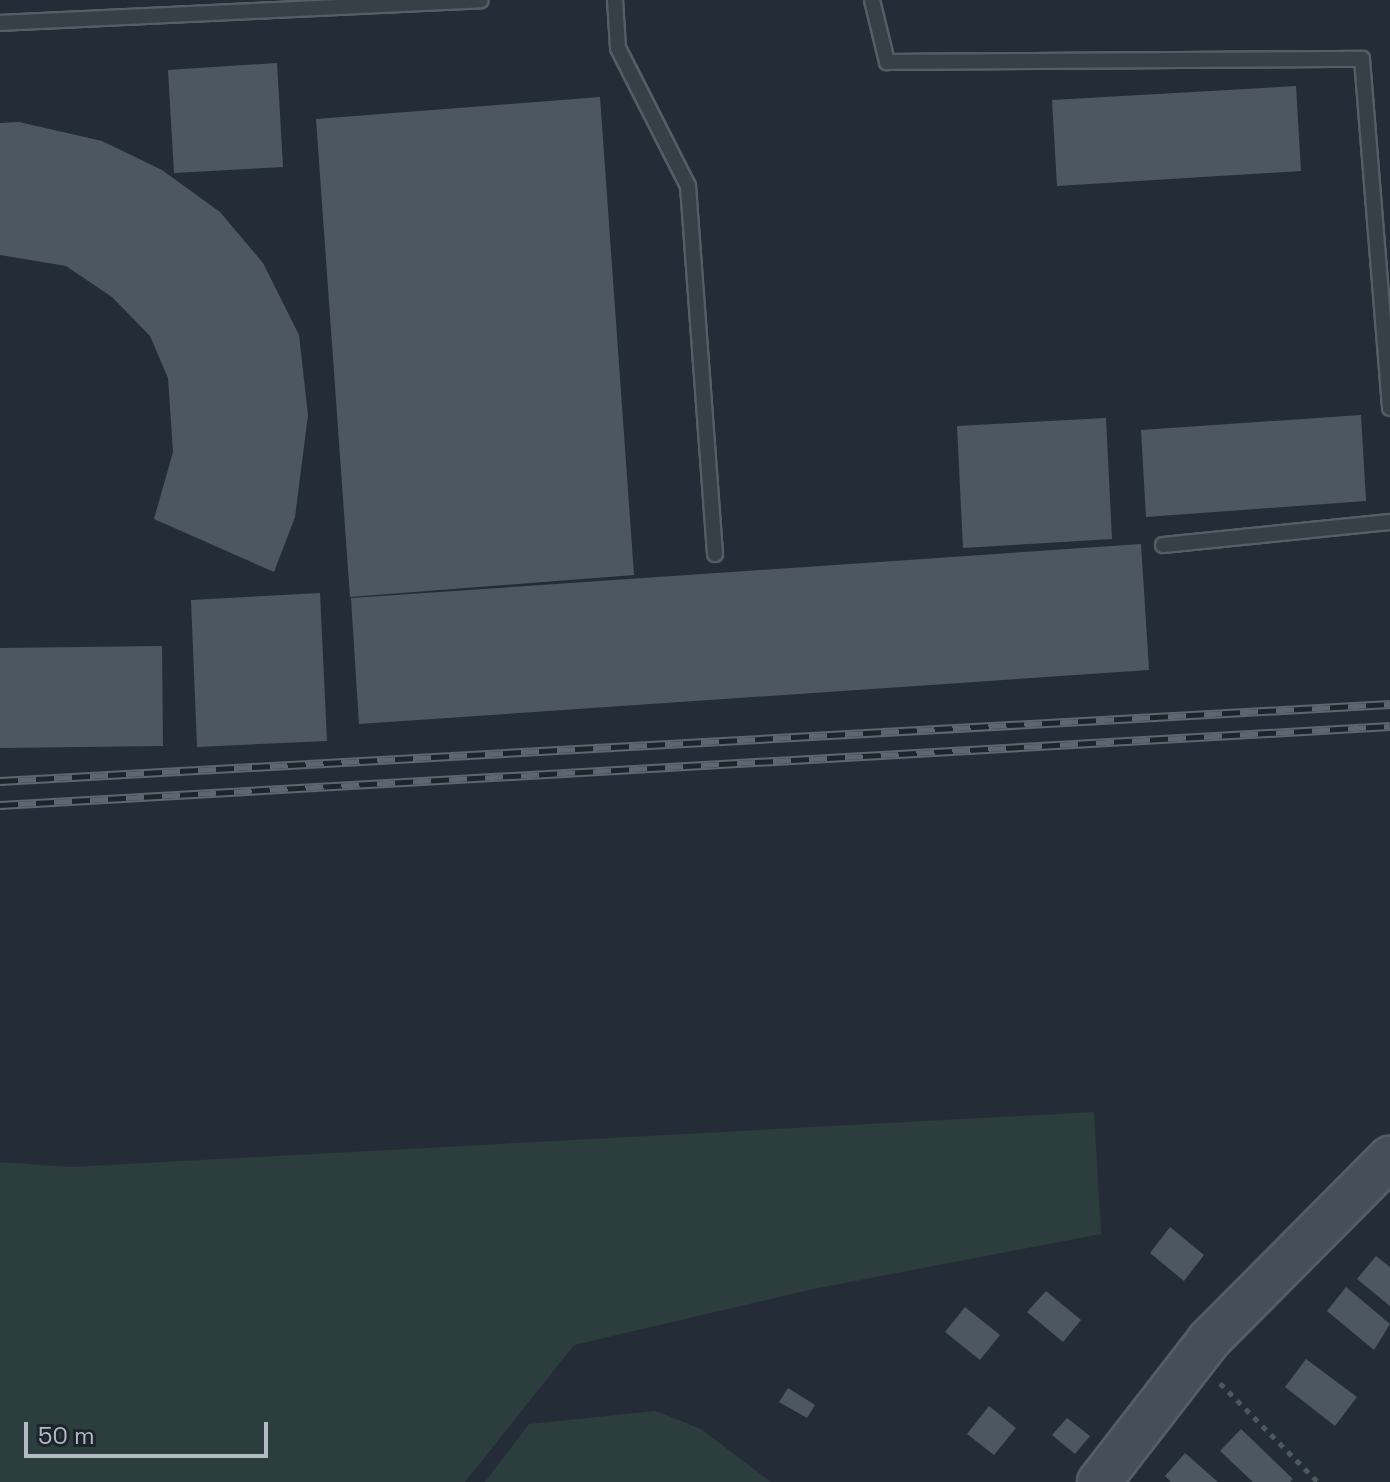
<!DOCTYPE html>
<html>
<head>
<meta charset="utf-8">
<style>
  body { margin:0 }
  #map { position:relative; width:1390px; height:1482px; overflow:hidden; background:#242d37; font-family:"Space Grotesk",sans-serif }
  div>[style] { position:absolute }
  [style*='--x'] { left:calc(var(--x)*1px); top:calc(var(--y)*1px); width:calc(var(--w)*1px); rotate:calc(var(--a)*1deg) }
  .green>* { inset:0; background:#2c3d3d }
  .building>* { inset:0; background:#4d5762 }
  .path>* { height:5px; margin-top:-2.5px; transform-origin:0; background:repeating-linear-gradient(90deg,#4a5a5c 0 6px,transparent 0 12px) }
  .roads { filter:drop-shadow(2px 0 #555d65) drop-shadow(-2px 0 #555d65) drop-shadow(0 2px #555d65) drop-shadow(0 -2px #555d65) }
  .lane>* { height:14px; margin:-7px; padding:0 7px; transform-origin:7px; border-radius:7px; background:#373f47 }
  .secondary>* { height:42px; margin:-21px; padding:0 21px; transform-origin:21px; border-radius:21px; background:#464e5a }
  .rail>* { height:9px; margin-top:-4.5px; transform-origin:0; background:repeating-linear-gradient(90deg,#1d242c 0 18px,#5e6671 0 36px); box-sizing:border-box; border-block:2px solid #5e6671 }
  span { translate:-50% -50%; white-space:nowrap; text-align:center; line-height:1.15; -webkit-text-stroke:7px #1d242c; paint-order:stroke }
  .scale { position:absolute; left:24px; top:1422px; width:244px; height:36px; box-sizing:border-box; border:4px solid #b2bac3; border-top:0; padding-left:10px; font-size:24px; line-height:28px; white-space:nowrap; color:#b2bac3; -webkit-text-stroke:6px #1d242c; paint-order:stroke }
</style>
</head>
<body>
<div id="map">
  <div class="green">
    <i style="clip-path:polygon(1094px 1112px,1101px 1234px,813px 1289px,574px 1345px,465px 1482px,0 1482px,0 1162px,71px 1167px)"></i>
    <i style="clip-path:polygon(656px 1411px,701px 1429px,771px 1482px,485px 1482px,529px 1424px)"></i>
  </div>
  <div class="building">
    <i style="clip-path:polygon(277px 63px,283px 167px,174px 173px,168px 70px)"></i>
    <i style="clip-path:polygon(1296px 86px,1301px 171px,1057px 186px,1052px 100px)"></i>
    <i style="clip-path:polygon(600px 97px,634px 575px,350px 597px,316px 119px)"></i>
    <i style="clip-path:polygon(19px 122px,102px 141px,162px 170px,220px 212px,263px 263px,299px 335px,308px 415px,295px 517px,274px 572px,154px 519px,173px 452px,168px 378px,150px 336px,112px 297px,66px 266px,0 255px,0 123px)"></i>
    <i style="clip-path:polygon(1361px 415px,1366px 501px,1146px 517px,1141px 430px)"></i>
    <i style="clip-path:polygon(1106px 418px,1112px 539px,963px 548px,957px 426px)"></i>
    <i style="clip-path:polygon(1141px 544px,1149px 670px,359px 724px,351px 598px)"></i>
    <i style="clip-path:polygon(320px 593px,327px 741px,197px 747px,191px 600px)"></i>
    <i style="clip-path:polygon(162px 646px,163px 746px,0 748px,0 648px)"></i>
    <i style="clip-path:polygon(1170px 1227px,1204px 1255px,1184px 1281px,1150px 1253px)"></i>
    <i style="clip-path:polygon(1376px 1256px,1390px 1267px,1390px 1306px,1357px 1279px)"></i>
    <i style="clip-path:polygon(1346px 1287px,1390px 1324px,1374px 1350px,1327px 1311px)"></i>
    <i style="clip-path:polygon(1046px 1291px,1081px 1320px,1063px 1342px,1027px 1312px)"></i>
    <i style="clip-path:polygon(965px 1307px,1000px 1335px,980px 1360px,945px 1332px)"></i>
    <i style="clip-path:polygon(1306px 1359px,1357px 1397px,1335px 1426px,1285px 1387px)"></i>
    <i style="clip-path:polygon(788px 1388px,815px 1405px,807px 1418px,779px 1402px)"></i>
    <i style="clip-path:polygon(989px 1406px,1016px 1428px,994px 1455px,967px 1434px)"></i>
    <i style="clip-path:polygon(1067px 1418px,1090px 1436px,1075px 1454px,1052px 1435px)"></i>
    <i style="clip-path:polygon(1241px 1429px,1293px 1479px,1290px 1482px,1253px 1482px,1220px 1451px)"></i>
    <i style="clip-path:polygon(1185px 1453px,1218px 1482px,1171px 1482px,1165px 1476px)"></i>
  </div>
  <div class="path">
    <i style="--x:1220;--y:1383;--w:139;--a:45.3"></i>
  </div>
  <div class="roads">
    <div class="lane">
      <i style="--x:615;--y:0;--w:48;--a:86.4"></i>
      <i style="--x:618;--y:48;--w:155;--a:63.1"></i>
      <i style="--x:688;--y:186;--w:369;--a:85.8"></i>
      <i style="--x:872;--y:0;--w:64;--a:76.4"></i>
      <i style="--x:887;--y:62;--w:475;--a:-0.4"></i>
      <i style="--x:1362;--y:59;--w:350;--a:85.4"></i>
      <i style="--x:0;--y:23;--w:481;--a:-2.7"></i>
      <i style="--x:1163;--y:545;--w:228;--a:-5.8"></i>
    </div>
    <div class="secondary">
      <i style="--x:1099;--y:1482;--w:180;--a:-52.2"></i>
      <i style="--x:1209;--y:1340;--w:257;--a:-45.2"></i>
    </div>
  </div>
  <div class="rail">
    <i style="--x:0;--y:781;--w:1392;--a:-3.17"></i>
    <i style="--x:0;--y:805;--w:1392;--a:-3.25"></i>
  </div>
  <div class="scale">50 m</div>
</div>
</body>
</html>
